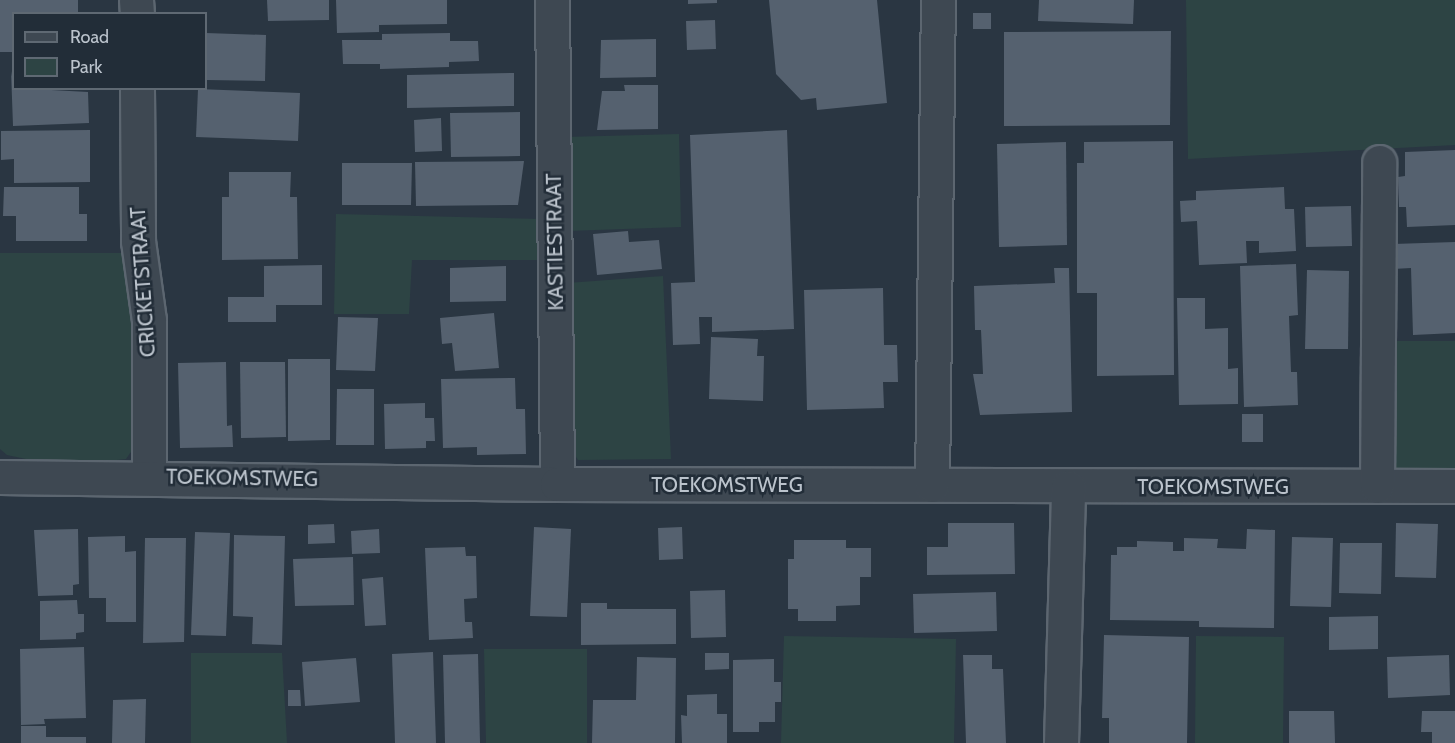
<!DOCTYPE html>
<html>
<head>
<meta charset="utf-8">
<style>
  body { margin:0 }
  #map { position:relative; width:1455px; height:743px; overflow:hidden; background:#2a3642; font-family:Cabin,sans-serif }
  div>[style] { position:absolute }
  [style*='--x'] { left:calc(var(--x)*1px); top:calc(var(--y)*1px); width:calc(var(--w)*1px); rotate:calc(var(--a)*1deg) }
  .green>* { inset:0; background:#2d4444 }
  .building>* { inset:0; background:#55616f }
  .roads { filter:drop-shadow(2px 0 #5c6670) drop-shadow(-2px 0 #5c6670) drop-shadow(0 2px #5c6670) drop-shadow(0 -2px #5c6670) }
  .minor>* { height:33px; margin:-16.5px; padding:0 16.5px; transform-origin:16.5px; border-radius:16.5px; background:#3e4852 }
  span { translate:-50% -50%; white-space:nowrap; text-align:center; line-height:1.15; -webkit-text-stroke:5px #222d38; paint-order:stroke }
  .street-label { font-size:21px; color:#bbc3cc }
  .legend { position:absolute; left:12px; top:12px; width:195px; height:78px; box-sizing:border-box; background:#222d38; border:2px solid #5f6973; margin:0; padding:8px 10px; list-style:none; font-size:18px; color:#bbc3cc }
  .legend li { display:flex; align-items:center; gap:12px; height:30px }
  .legend b { width:30px; border:2px solid #5f6973 }
</style>
</head>
<body>
<div id="map">
  <div class="green">
    <i style="clip-path:polygon(1186px 0,1455px 0,1455px 145px,1188px 159px)"></i>
    <i style="clip-path:polygon(679px 134px,681px 227px,567px 231px,565px 137px)"></i>
    <i style="clip-path:polygon(336px 214px,541px 219px,541px 260px,412px 260px,409px 314px,334px 314px)"></i>
    <i style="clip-path:polygon(0 253px,122px 253px,131px 272px,137px 311px,135px 446px,126px 459px,89px 463px,26px 459px,7px 455px,0 449px)"></i>
    <i style="clip-path:polygon(663px 276px,671px 459px,578px 460px,572px 450px,567px 283px)"></i>
    <i style="clip-path:polygon(1384px 341px,1455px 341px,1455px 470px,1394px 473px,1387px 468px)"></i>
    <i style="clip-path:polygon(784px 636px,956px 639px,954px 743px,781px 743px)"></i>
    <i style="clip-path:polygon(1196px 636px,1284px 637px,1283px 743px,1195px 743px)"></i>
    <i style="clip-path:polygon(484px 649px,587px 649px,587px 743px,486px 743px)"></i>
    <i style="clip-path:polygon(191px 653px,282px 653px,287px 743px,191px 743px)"></i>
  </div>
  <div class="building">
    <i style="clip-path:polygon(0 0,78px 0,78px 14px,14px 14px,14px 52px,0 52px)"></i>
    <i style="clip-path:polygon(267px 0,329px 0,329px 20px,268px 21px)"></i>
    <i style="clip-path:polygon(336px 0,447px 0,447px 24px,379px 25px,379px 32px,337px 33px)"></i>
    <i style="clip-path:polygon(688px 0,717px 0,717px 3px,688px 4px)"></i>
    <i style="clip-path:polygon(769px 0,877px 0,887px 103px,817px 110px,816px 98px,801px 100px,776px 74px)"></i>
    <i style="clip-path:polygon(1039px 0,1134px 0,1133px 24px,1038px 21px)"></i>
    <i style="clip-path:polygon(973px 13px,991px 13px,991px 29px,973px 29px)"></i>
    <i style="clip-path:polygon(715px 20px,716px 49px,687px 50px,686px 21px)"></i>
    <i style="clip-path:polygon(1171px 31px,1170px 125px,1004px 126px,1004px 32px)"></i>
    <i style="clip-path:polygon(206px 33px,266px 35px,265px 81px,206px 80px)"></i>
    <i style="clip-path:polygon(450px 33px,450px 41px,478px 41px,479px 61px,449px 62px,449px 67px,380px 69px,380px 64px,343px 64px,342px 40px,382px 40px,382px 34px)"></i>
    <i style="clip-path:polygon(656px 39px,656px 77px,600px 78px,601px 40px)"></i>
    <i style="clip-path:polygon(11px 71px,14px 88px,88px 92px,89px 123px,13px 126px)"></i>
    <i style="clip-path:polygon(514px 73px,514px 106px,407px 108px,407px 75px)"></i>
    <i style="clip-path:polygon(624px 85px,658px 85px,658px 129px,597px 130px,602px 91px,625px 91px)"></i>
    <i style="clip-path:polygon(198px 89px,300px 93px,298px 141px,196px 137px)"></i>
    <i style="clip-path:polygon(520px 112px,520px 156px,451px 157px,450px 113px)"></i>
    <i style="clip-path:polygon(441px 118px,442px 151px,415px 152px,414px 120px)"></i>
    <i style="clip-path:polygon(90px 130px,90px 182px,14px 183px,14px 159px,1px 160px,1px 131px)"></i>
    <i style="clip-path:polygon(787px 130px,794px 329px,712px 332px,712px 317px,699px 317px,700px 344px,673px 345px,671px 283px,695px 282px,690px 135px)"></i>
    <i style="clip-path:polygon(1173px 141px,1174px 375px,1097px 376px,1097px 293px,1077px 293px,1077px 163px,1084px 163px,1084px 142px)"></i>
    <i style="clip-path:polygon(1066px 142px,1067px 245px,999px 247px,997px 144px)"></i>
    <i style="clip-path:polygon(1455px 150px,1455px 225px,1407px 227px,1406px 207px,1399px 207px,1398px 177px,1405px 176px,1405px 152px)"></i>
    <i style="clip-path:polygon(524px 161px,518px 205px,416px 206px,415px 162px)"></i>
    <i style="clip-path:polygon(342px 163px,412px 163px,411px 205px,342px 205px)"></i>
    <i style="clip-path:polygon(229px 172px,291px 172px,290px 197px,297px 197px,298px 259px,222px 260px,222px 197px,229px 197px)"></i>
    <i style="clip-path:polygon(4px 187px,79px 187px,79px 214px,87px 214px,87px 241px,16px 241px,16px 216px,3px 216px)"></i>
    <i style="clip-path:polygon(1284px 187px,1285px 209px,1294px 209px,1296px 251px,1259px 253px,1259px 241px,1246px 241px,1247px 263px,1199px 265px,1197px 221px,1181px 222px,1180px 201px,1196px 200px,1196px 191px)"></i>
    <i style="clip-path:polygon(1351px 206px,1352px 246px,1306px 247px,1305px 207px)"></i>
    <i style="clip-path:polygon(628px 231px,629px 242px,659px 240px,662px 269px,597px 275px,593px 234px)"></i>
    <i style="clip-path:polygon(1455px 242px,1455px 333px,1413px 335px,1411px 268px,1393px 269px,1393px 244px)"></i>
    <i style="clip-path:polygon(1296px 264px,1298px 315px,1289px 316px,1291px 372px,1297px 372px,1298px 405px,1244px 407px,1240px 266px)"></i>
    <i style="clip-path:polygon(322px 265px,322px 305px,276px 305px,276px 322px,228px 322px,228px 297px,264px 297px,264px 266px)"></i>
    <i style="clip-path:polygon(506px 266px,506px 301px,450px 302px,450px 268px)"></i>
    <i style="clip-path:polygon(1054px 268px,1069px 268px,1072px 412px,980px 415px,973px 374px,983px 374px,981px 330px,975px 330px,974px 286px,1055px 283px)"></i>
    <i style="clip-path:polygon(1307px 270px,1349px 271px,1348px 349px,1305px 349px)"></i>
    <i style="clip-path:polygon(883px 288px,884px 345px,897px 345px,898px 382px,883px 382px,884px 408px,807px 410px,804px 290px)"></i>
    <i style="clip-path:polygon(1177px 298px,1205px 298px,1205px 329px,1228px 328px,1228px 369px,1238px 368px,1238px 404px,1179px 405px)"></i>
    <i style="clip-path:polygon(494px 313px,499px 368px,455px 371px,452px 343px,442px 344px,440px 318px)"></i>
    <i style="clip-path:polygon(338px 317px,378px 318px,375px 371px,336px 370px)"></i>
    <i style="clip-path:polygon(711px 337px,758px 339px,757px 356px,764px 356px,763px 401px,709px 399px)"></i>
    <i style="clip-path:polygon(288px 359px,330px 359px,330px 440px,288px 441px)"></i>
    <i style="clip-path:polygon(226px 362px,227px 426px,232px 425px,233px 447px,180px 448px,178px 363px)"></i>
    <i style="clip-path:polygon(240px 362px,285px 362px,286px 437px,241px 438px)"></i>
    <i style="clip-path:polygon(515px 378px,516px 409px,525px 409px,526px 454px,477px 455px,477px 447px,443px 448px,441px 379px)"></i>
    <i style="clip-path:polygon(337px 389px,374px 389px,374px 445px,336px 445px)"></i>
    <i style="clip-path:polygon(425px 403px,425px 418px,434px 418px,435px 441px,426px 441px,426px 448px,385px 449px,384px 404px)"></i>
    <i style="clip-path:polygon(1242px 414px,1263px 414px,1263px 442px,1242px 442px)"></i>
    <i style="clip-path:polygon(948px 523px,1014px 523px,1015px 574px,927px 575px,927px 547px,948px 547px)"></i>
    <i style="clip-path:polygon(1396px 523px,1438px 524px,1436px 578px,1395px 577px)"></i>
    <i style="clip-path:polygon(334px 524px,335px 543px,308px 544px,308px 525px)"></i>
    <i style="clip-path:polygon(534px 527px,571px 529px,567px 617px,530px 616px)"></i>
    <i style="clip-path:polygon(682px 527px,683px 559px,659px 560px,658px 528px)"></i>
    <i style="clip-path:polygon(78px 529px,79px 584px,73px 585px,73px 595px,38px 596px,34px 530px)"></i>
    <i style="clip-path:polygon(379px 529px,380px 553px,352px 554px,351px 531px)"></i>
    <i style="clip-path:polygon(1247px 529px,1275px 530px,1274px 628px,1199px 627px,1199px 621px,1110px 620px,1111px 555px,1117px 555px,1117px 547px,1137px 547px,1137px 541px,1173px 542px,1173px 551px,1184px 551px,1184px 538px,1218px 539px,1217px 548px,1246px 549px)"></i>
    <i style="clip-path:polygon(195px 532px,230px 533px,226px 636px,191px 635px)"></i>
    <i style="clip-path:polygon(234px 535px,285px 536px,282px 645px,252px 644px,253px 617px,233px 616px)"></i>
    <i style="clip-path:polygon(125px 536px,125px 552px,136px 551px,136px 622px,106px 622px,106px 598px,89px 598px,88px 537px)"></i>
    <i style="clip-path:polygon(1292px 537px,1333px 538px,1331px 607px,1290px 606px)"></i>
    <i style="clip-path:polygon(145px 538px,186px 538px,184px 642px,143px 643px)"></i>
    <i style="clip-path:polygon(794px 540px,846px 540px,846px 548px,871px 548px,871px 577px,860px 577px,860px 605px,836px 606px,836px 621px,798px 621px,798px 609px,788px 609px,788px 559px,794px 559px)"></i>
    <i style="clip-path:polygon(1340px 543px,1382px 543px,1381px 594px,1339px 593px)"></i>
    <i style="clip-path:polygon(465px 547px,466px 556px,476px 556px,477px 598px,464px 599px,465px 622px,472px 622px,473px 638px,429px 640px,425px 548px)"></i>
    <i style="clip-path:polygon(353px 557px,354px 605px,295px 606px,293px 559px)"></i>
    <i style="clip-path:polygon(383px 577px,386px 625px,365px 626px,362px 579px)"></i>
    <i style="clip-path:polygon(725px 590px,726px 637px,691px 638px,690px 591px)"></i>
    <i style="clip-path:polygon(996px 592px,997px 631px,914px 633px,913px 594px)"></i>
    <i style="clip-path:polygon(77px 600px,78px 614px,84px 614px,84px 632px,76px 633px,76px 639px,40px 640px,40px 601px)"></i>
    <i style="clip-path:polygon(581px 603px,607px 603px,607px 609px,676px 609px,676px 644px,581px 645px)"></i>
    <i style="clip-path:polygon(1378px 616px,1378px 649px,1329px 650px,1329px 617px)"></i>
    <i style="clip-path:polygon(1104px 635px,1189px 637px,1187px 743px,1109px 743px,1109px 718px,1102px 718px)"></i>
    <i style="clip-path:polygon(84px 647px,86px 718px,44px 719px,45px 724px,21px 725px,20px 649px)"></i>
    <i style="clip-path:polygon(433px 652px,436px 743px,395px 743px,392px 654px)"></i>
    <i style="clip-path:polygon(705px 653px,729px 653px,729px 669px,705px 670px)"></i>
    <i style="clip-path:polygon(478px 654px,480px 743px,445px 743px,443px 655px)"></i>
    <i style="clip-path:polygon(963px 655px,992px 655px,992px 669px,1003px 669px,1006px 743px,966px 743px)"></i>
    <i style="clip-path:polygon(1449px 655px,1450px 695px,1388px 698px,1387px 657px)"></i>
    <i style="clip-path:polygon(637px 657px,676px 658px,675px 743px,592px 743px,593px 700px,636px 700px)"></i>
    <i style="clip-path:polygon(356px 658px,360px 702px,305px 706px,302px 662px)"></i>
    <i style="clip-path:polygon(774px 659px,774px 682px,781px 682px,781px 702px,775px 702px,775px 722px,759px 722px,759px 732px,733px 732px,733px 660px)"></i>
    <i style="clip-path:polygon(288px 690px,300px 690px,301px 706px,288px 706px)"></i>
    <i style="clip-path:polygon(717px 694px,717px 714px,727px 714px,727px 743px,682px 743px,681px 715px,687px 716px,687px 695px)"></i>
    <i style="clip-path:polygon(146px 699px,145px 743px,112px 743px,113px 700px)"></i>
    <i style="clip-path:polygon(1289px 711px,1334px 711px,1335px 743px,1289px 743px)"></i>
    <i style="clip-path:polygon(1422px 711px,1455px 711px,1455px 743px,1432px 743px,1432px 732px,1421px 732px)"></i>
    <i style="clip-path:polygon(21px 726px,46px 726px,46px 737px,86px 737px,86px 743px,21px 743px)"></i>
  </div>
  <div class="roads">
    <div class="minor">
      <i style="--x:136;--y:0;--w:14;--a:86"></i>
      <i style="--x:552;--y:0;--w:484;--a:89.4"></i>
      <i style="--x:137;--y:88;--w:153;--a:89.6"></i>
      <i style="--x:138;--y:241;--w:80;--a:82.1"></i>
      <i style="--x:149;--y:320;--w:156;--a:90"></i>
      <i style="--x:0;--y:477;--w:557;--a:0.72"></i>
      <i style="--x:557;--y:484;--w:898;--a:0.13"></i>
      <i style="--x:932;--y:485;--w:485;--a:-89.3"></i>
      <i style="--x:1377;--y:486;--w:324;--a:-89.6"></i>
      <i style="--x:1061;--y:743;--w:256;--a:-88.4"></i>
    </div>
  </div>
  <div class="street-label">
    <span style="left:555px;top:242px;rotate:-91deg">KASTIESTRAAT</span>
    <span style="left:143px;top:282px;rotate:-94deg">CRICKETSTRAAT</span>
    <span style="left:242px;top:478px;rotate:1deg">TOEKOMSTWEG</span>
    <span style="left:727px;top:485px">TOEKOMSTWEG</span>
    <span style="left:1213px;top:487px">TOEKOMSTWEG</span>
  </div>
  <ul class="legend">
  <li><b style="height:8px;background:#3e4852"></b>Road</li>
  <li><b style="height:16px;background:#2d4444"></b>Park</li>
  </ul>
</div>
</body>
</html>
